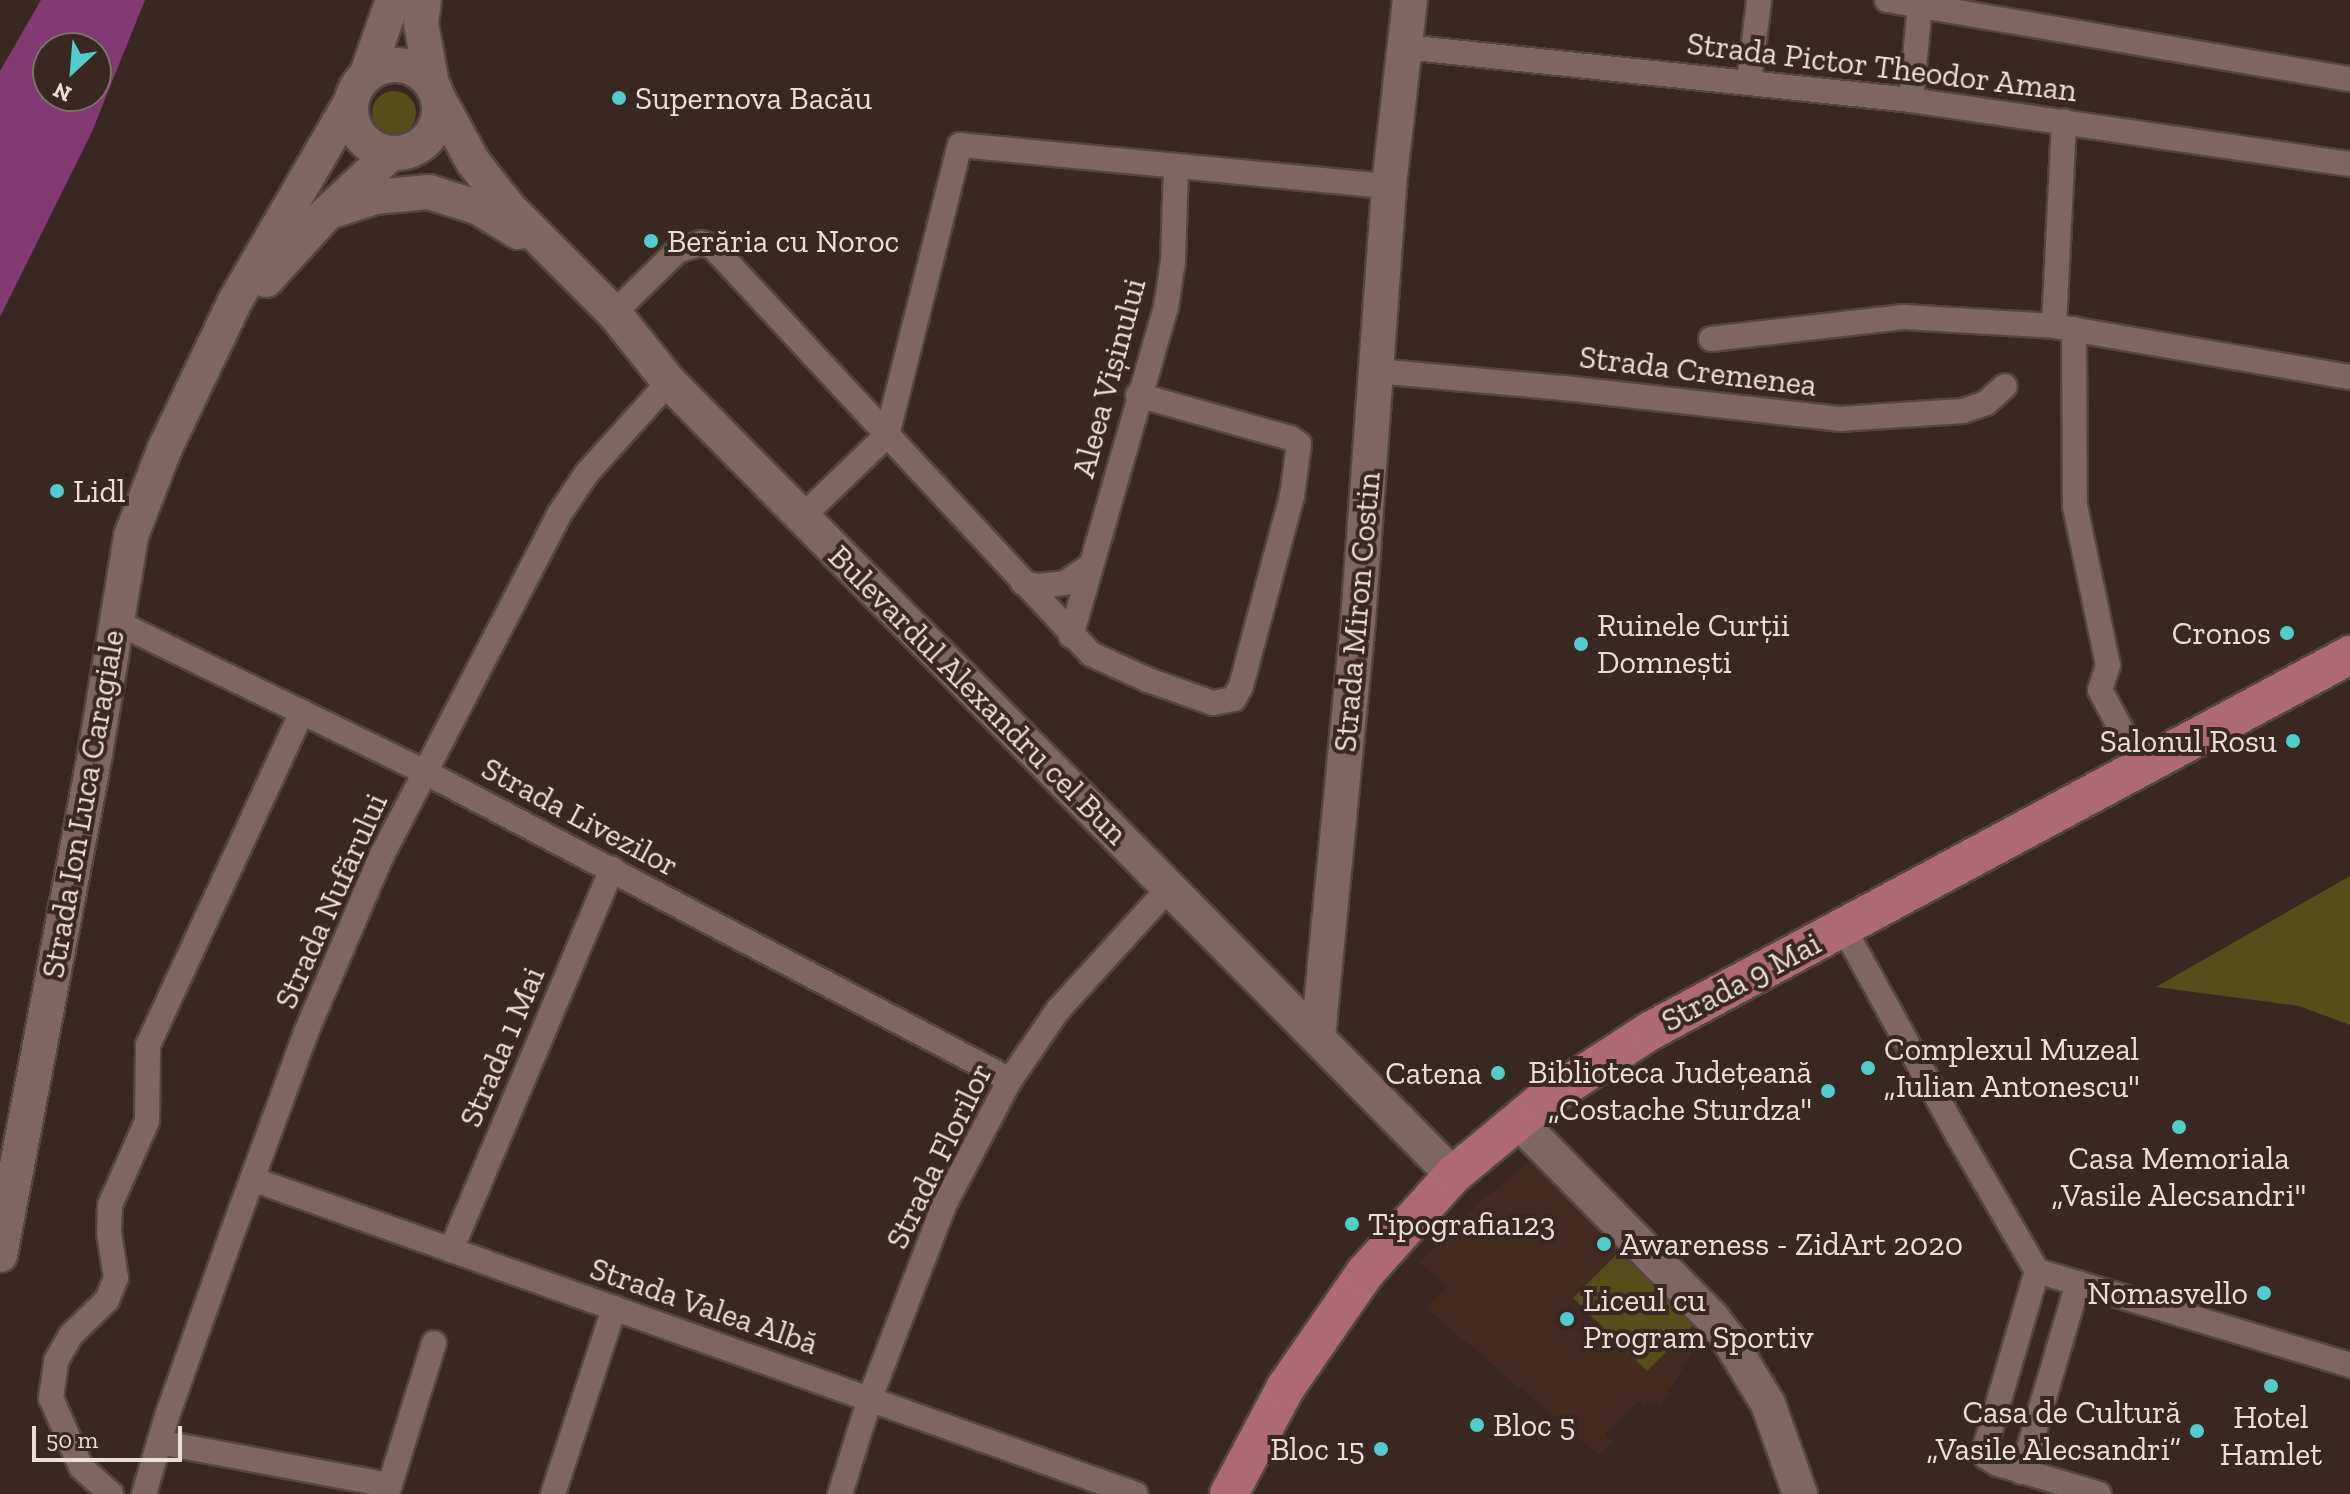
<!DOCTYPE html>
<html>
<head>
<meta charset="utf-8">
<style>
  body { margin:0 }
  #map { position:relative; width:2350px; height:1494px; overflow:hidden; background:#392721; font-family:"Zilla Slab",serif }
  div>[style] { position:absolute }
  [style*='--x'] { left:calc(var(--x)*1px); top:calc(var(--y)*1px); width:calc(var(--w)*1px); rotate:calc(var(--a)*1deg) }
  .built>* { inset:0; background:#442b22 }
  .green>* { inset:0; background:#554e1b }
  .round { border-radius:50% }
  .water>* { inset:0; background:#833971 }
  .roads { filter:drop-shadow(2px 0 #554540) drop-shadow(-2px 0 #554540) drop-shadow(0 2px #554540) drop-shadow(0 -2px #554540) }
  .street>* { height:24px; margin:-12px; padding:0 12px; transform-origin:12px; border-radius:12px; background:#7d6760 }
  .secondary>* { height:34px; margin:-17px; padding:0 17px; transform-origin:17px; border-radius:17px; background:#7d6760 }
  .secondary>.ring { margin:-17px; padding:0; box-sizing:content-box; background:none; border:34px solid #7d6760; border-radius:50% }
  .primary>* { height:38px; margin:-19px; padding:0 19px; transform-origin:19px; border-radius:19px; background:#ae6a73 }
  .dots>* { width:22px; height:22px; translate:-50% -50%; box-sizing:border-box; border:4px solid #392721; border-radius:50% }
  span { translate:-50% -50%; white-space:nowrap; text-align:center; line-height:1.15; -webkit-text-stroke:8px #392721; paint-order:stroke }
  .street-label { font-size:32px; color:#eaded9 }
  .poi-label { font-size:32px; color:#eaded9 }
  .left { translate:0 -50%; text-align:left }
  .right { translate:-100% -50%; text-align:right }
  .north { position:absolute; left:32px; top:32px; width:80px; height:80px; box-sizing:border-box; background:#392721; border:2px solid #80706b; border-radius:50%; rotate:206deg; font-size:22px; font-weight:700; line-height:32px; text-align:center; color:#eaded9 }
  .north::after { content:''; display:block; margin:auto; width:28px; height:36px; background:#52cdcc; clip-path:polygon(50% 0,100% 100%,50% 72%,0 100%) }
  .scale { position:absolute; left:32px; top:1426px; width:150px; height:36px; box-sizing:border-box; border:4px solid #eaded9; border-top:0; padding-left:10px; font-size:24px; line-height:28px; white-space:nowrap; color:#eaded9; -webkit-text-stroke:6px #392721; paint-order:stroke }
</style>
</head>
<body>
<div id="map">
  <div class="built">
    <i style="clip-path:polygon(1530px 1161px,1568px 1191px,1706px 1329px,1660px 1407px,1651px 1399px,1644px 1407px,1638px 1401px,1605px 1434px,1612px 1442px,1599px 1455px,1426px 1308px,1446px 1286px,1420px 1263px,1480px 1202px)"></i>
  </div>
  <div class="green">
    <i class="round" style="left:372px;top:91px;width:44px;height:44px"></i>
    <i style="clip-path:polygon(2350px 876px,2350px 1025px,2299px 1006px,2156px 987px)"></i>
    <i style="clip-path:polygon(1619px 1252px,1693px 1325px,1647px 1371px,1573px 1298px)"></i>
  </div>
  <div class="water">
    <i style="clip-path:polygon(evenodd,41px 0,145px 0,91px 134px,0 317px,0 71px,41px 0,48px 48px,96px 48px,96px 96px,48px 96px,48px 48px)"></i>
  </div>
  <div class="roads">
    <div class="street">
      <i style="--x:1887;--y:0;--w:470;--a:9.7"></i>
      <i style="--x:1405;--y:47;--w:509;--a:5.98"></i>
      <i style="--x:1911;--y:100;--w:444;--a:8.3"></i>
      <i style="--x:1749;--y:82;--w:83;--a:-83"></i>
      <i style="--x:1911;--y:100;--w:95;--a:-84.6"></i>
      <i style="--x:614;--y:313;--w:88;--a:-44.5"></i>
      <i style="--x:677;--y:251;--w:25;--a:-18"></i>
      <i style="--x:701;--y:243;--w:13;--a:18"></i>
      <i style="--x:713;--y:247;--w:555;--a:47.12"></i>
      <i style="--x:1091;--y:654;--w:63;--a:24.5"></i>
      <i style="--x:1148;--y:680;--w:69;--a:19.5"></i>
      <i style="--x:1213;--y:703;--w:21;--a:-11"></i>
      <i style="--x:1234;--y:699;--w:15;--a:-62"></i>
      <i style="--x:1241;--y:686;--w:197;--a:-75"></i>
      <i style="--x:1292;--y:496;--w:52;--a:-82.3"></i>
      <i style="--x:1299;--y:444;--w:11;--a:-146"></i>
      <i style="--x:1290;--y:438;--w:158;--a:-164.2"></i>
      <i style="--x:2054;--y:326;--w:205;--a:-87.2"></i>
      <i style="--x:2074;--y:329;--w:177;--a:89.7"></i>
      <i style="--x:2075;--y:506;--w:162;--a:78.3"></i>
      <i style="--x:2108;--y:665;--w:26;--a:108"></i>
      <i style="--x:2100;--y:690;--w:85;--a:61.9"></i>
      <i style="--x:1711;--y:339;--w:194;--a:-6.5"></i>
      <i style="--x:1904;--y:317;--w:150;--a:3.4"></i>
      <i style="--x:2054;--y:326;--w:300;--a:9.8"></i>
      <i style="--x:1376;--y:371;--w:189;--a:5.2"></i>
      <i style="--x:1564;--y:388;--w:277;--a:6.4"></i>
      <i style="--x:1839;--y:419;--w:124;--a:-3.7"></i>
      <i style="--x:1963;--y:411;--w:24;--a:-19"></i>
      <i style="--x:1986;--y:403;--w:25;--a:-42"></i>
      <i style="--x:802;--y:517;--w:118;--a:-44"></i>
      <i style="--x:887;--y:435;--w:299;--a:-75.9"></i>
      <i style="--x:960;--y:145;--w:431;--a:5.5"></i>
      <i style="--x:1023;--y:583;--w:15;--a:11"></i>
      <i style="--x:1038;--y:586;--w:27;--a:-6"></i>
      <i style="--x:1065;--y:583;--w:30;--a:-34"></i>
      <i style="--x:116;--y:622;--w:343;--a:25.9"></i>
      <i style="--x:425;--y:772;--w:661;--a:27.77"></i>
      <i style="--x:1071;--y:636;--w:342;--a:-73.9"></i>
      <i style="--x:1166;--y:307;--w:47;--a:-81.3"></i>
      <i style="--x:1173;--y:261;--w:93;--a:-88.2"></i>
      <i style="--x:1843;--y:927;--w:240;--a:61.1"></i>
      <i style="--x:1959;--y:1137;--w:155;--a:59.8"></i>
      <i style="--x:2037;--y:1271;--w:327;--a:16.7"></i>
      <i style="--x:252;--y:1179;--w:938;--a:19.63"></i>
      <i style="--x:451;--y:1250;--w:414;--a:-67.1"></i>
      <i style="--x:2037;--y:1271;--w:188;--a:106.4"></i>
      <i style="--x:1984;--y:1451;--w:6;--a:72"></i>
      <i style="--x:1986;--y:1457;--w:14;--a:30"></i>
      <i style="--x:1998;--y:1464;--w:105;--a:16.5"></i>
      <i style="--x:159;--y:1442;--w:233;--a:10.6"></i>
      <i style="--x:2022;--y:1472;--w:197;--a:-73.5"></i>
      <i style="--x:111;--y:1494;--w:40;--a:-138"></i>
      <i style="--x:81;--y:1467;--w:75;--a:-113.5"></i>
      <i style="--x:51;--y:1398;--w:37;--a:-82"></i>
      <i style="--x:56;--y:1361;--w:30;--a:-60"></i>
      <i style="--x:71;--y:1335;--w:50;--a:-44.2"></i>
      <i style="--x:107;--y:1300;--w:24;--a:-68"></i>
      <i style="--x:116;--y:1278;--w:46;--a:-98.8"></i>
      <i style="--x:109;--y:1233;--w:28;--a:-88"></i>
      <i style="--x:110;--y:1205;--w:92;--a:-66.2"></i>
      <i style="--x:147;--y:1121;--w:76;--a:-89.2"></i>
      <i style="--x:148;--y:1045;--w:367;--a:-65.2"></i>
      <i style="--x:144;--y:1494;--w:81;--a:-73.6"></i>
      <i style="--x:167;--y:1416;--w:196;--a:-70.4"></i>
      <i style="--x:233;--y:1231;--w:214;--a:-69.8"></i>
      <i style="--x:307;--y:1030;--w:190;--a:-66.8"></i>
      <i style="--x:382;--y:855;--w:386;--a:-62.5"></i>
      <i style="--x:560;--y:513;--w:48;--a:-56"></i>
      <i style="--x:587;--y:473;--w:122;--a:-48"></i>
      <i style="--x:387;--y:1494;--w:158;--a:-72.7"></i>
      <i style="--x:553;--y:1494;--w:196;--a:-71.8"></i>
      <i style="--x:840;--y:1494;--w:101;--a:-72.6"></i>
      <i style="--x:870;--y:1398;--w:207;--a:-69"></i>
      <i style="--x:944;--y:1205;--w:141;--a:-62.2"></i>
      <i style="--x:1010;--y:1080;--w:85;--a:-55.6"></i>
      <i style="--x:1058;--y:1010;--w:165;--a:-47.7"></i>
    </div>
    <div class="secondary">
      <i style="--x:424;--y:0;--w:24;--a:97"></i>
      <i style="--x:421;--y:24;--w:61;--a:79.6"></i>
      <i class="ring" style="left:351px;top:65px;width:54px;height:54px"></i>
      <i style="--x:366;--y:76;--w:81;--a:-70.4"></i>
      <i style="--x:438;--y:98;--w:73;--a:61.3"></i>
      <i style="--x:473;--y:162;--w:60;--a:51.8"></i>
      <i style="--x:510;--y:209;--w:147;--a:45"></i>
      <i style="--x:614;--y:313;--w:88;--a:51.4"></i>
      <i style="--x:669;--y:382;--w:1115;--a:45.33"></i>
      <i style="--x:335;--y:210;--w:42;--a:-18"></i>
      <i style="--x:375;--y:197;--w:54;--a:-5.3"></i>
      <i style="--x:429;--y:192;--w:52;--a:17.7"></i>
      <i style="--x:479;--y:208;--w:46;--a:31.6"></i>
      <i style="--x:266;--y:280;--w:91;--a:-47.7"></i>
      <i style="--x:327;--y:213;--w:86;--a:-43.1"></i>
      <i style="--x:1318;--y:1037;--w:418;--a:-84.5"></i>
      <i style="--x:1358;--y:621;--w:436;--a:-85.9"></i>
      <i style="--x:1389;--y:186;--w:187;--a:-83.6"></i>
      <i style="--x:1517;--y:1120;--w:278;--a:45.4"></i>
      <i style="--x:1712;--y:1318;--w:28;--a:52"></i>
      <i style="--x:1729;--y:1340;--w:75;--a:58.6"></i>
      <i style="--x:1768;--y:1404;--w:96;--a:70.4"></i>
      <i style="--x:0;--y:1255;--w:504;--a:-79.25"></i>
      <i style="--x:94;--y:760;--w:227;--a:-80.6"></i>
      <i style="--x:131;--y:536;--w:94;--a:-68.9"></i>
      <i style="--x:165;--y:448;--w:163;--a:-64.5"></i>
      <i style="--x:235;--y:301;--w:230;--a:-59.8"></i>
    </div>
    <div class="primary">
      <i style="--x:1229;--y:1494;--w:121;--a:-62"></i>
      <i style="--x:1286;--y:1387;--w:139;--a:-55.3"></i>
      <i style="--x:1365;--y:1273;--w:132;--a:-48.1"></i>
      <i style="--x:1453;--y:1175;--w:114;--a:-39.7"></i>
      <i style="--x:1541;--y:1102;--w:130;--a:-33.1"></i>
      <i style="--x:1650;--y:1031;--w:795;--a:-28.24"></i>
    </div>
  </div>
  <div class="dots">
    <i style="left:619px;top:98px;background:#52cdcc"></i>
    <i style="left:651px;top:241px;background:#52cdcc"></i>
    <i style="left:57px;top:491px;background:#52cdcc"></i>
    <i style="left:2287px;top:633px;background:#52cdcc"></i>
    <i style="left:1581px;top:644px;background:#52cdcc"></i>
    <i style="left:2293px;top:741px;background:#52cdcc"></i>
    <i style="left:1868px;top:1068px;background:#52cdcc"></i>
    <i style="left:1498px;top:1073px;background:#52cdcc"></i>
    <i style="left:1828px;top:1091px;background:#52cdcc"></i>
    <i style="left:2179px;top:1127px;background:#52cdcc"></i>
    <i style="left:1352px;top:1224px;background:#52cdcc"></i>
    <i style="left:1604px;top:1244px;background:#52cdcc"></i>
    <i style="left:2264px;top:1293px;background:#52cdcc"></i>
    <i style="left:1567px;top:1319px;background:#52cdcc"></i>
    <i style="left:2271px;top:1386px;background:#52cdcc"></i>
    <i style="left:1477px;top:1425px;background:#52cdcc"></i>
    <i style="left:2197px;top:1431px;background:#52cdcc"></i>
    <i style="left:1381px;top:1449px;background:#52cdcc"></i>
  </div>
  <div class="street-label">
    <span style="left:1882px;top:67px;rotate:7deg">Strada Pictor Theodor Aman</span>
    <span style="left:1698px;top:371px;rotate:7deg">Strada Cremenea</span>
    <span style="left:1109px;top:378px;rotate:-75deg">Aleea Vișinului</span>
    <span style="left:1357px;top:612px;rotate:-85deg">Strada Miron Costin</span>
    <span style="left:978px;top:695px;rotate:45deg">Bulevardul Alexandru cel Bun</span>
    <span style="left:83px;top:804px;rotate:-80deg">Strada Ion Luca Caragiale</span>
    <span style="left:580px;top:817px;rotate:28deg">Strada Livezilor</span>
    <span style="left:331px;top:901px;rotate:-66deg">Strada Nufărului</span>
    <span style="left:1741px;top:982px;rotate:-28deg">Strada 9 Mai</span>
    <span style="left:502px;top:1047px;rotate:-67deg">Strada 1 Mai</span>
    <span style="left:939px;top:1156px;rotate:-64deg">Strada Florilor</span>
    <span style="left:704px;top:1306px;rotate:19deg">Strada Valea Albă</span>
  </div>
  <div class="poi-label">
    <span class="left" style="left:635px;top:98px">Supernova Bacău</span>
    <span class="left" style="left:667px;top:241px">Berăria cu Noroc</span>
    <span class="left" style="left:73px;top:491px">Lidl</span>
    <span class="left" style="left:1597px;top:644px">Ruinele Curții<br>Domnești</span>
    <span class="right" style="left:2271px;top:633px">Cronos</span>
    <span class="right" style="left:2277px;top:741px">Salonul Rosu</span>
    <span class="left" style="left:1884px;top:1068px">Complexul Muzeal<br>„Iulian Antonescu"</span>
    <span class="right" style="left:1482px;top:1073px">Catena</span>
    <span class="right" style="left:1812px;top:1091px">Biblioteca Județeană<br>„Costache Sturdza"</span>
    <span style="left:2179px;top:1177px">Casa Memoriala<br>„Vasile Alecsandri"</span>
    <span class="left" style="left:1368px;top:1224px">Tipografia123</span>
    <span class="left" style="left:1620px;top:1244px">Awareness - ZidArt 2020</span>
    <span class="right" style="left:2248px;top:1293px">Nomasvello</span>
    <span class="left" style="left:1583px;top:1319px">Liceul cu<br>Program Sportiv</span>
    <span class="right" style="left:2181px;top:1431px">Casa de Cultură<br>„Vasile Alecsandri”</span>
    <span style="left:2271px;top:1436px">Hotel<br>Hamlet</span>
    <span class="left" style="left:1493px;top:1425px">Bloc 5</span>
    <span class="right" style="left:1365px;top:1449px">Bloc 15</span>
  </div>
  <div class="north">N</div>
  <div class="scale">50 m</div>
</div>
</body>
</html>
